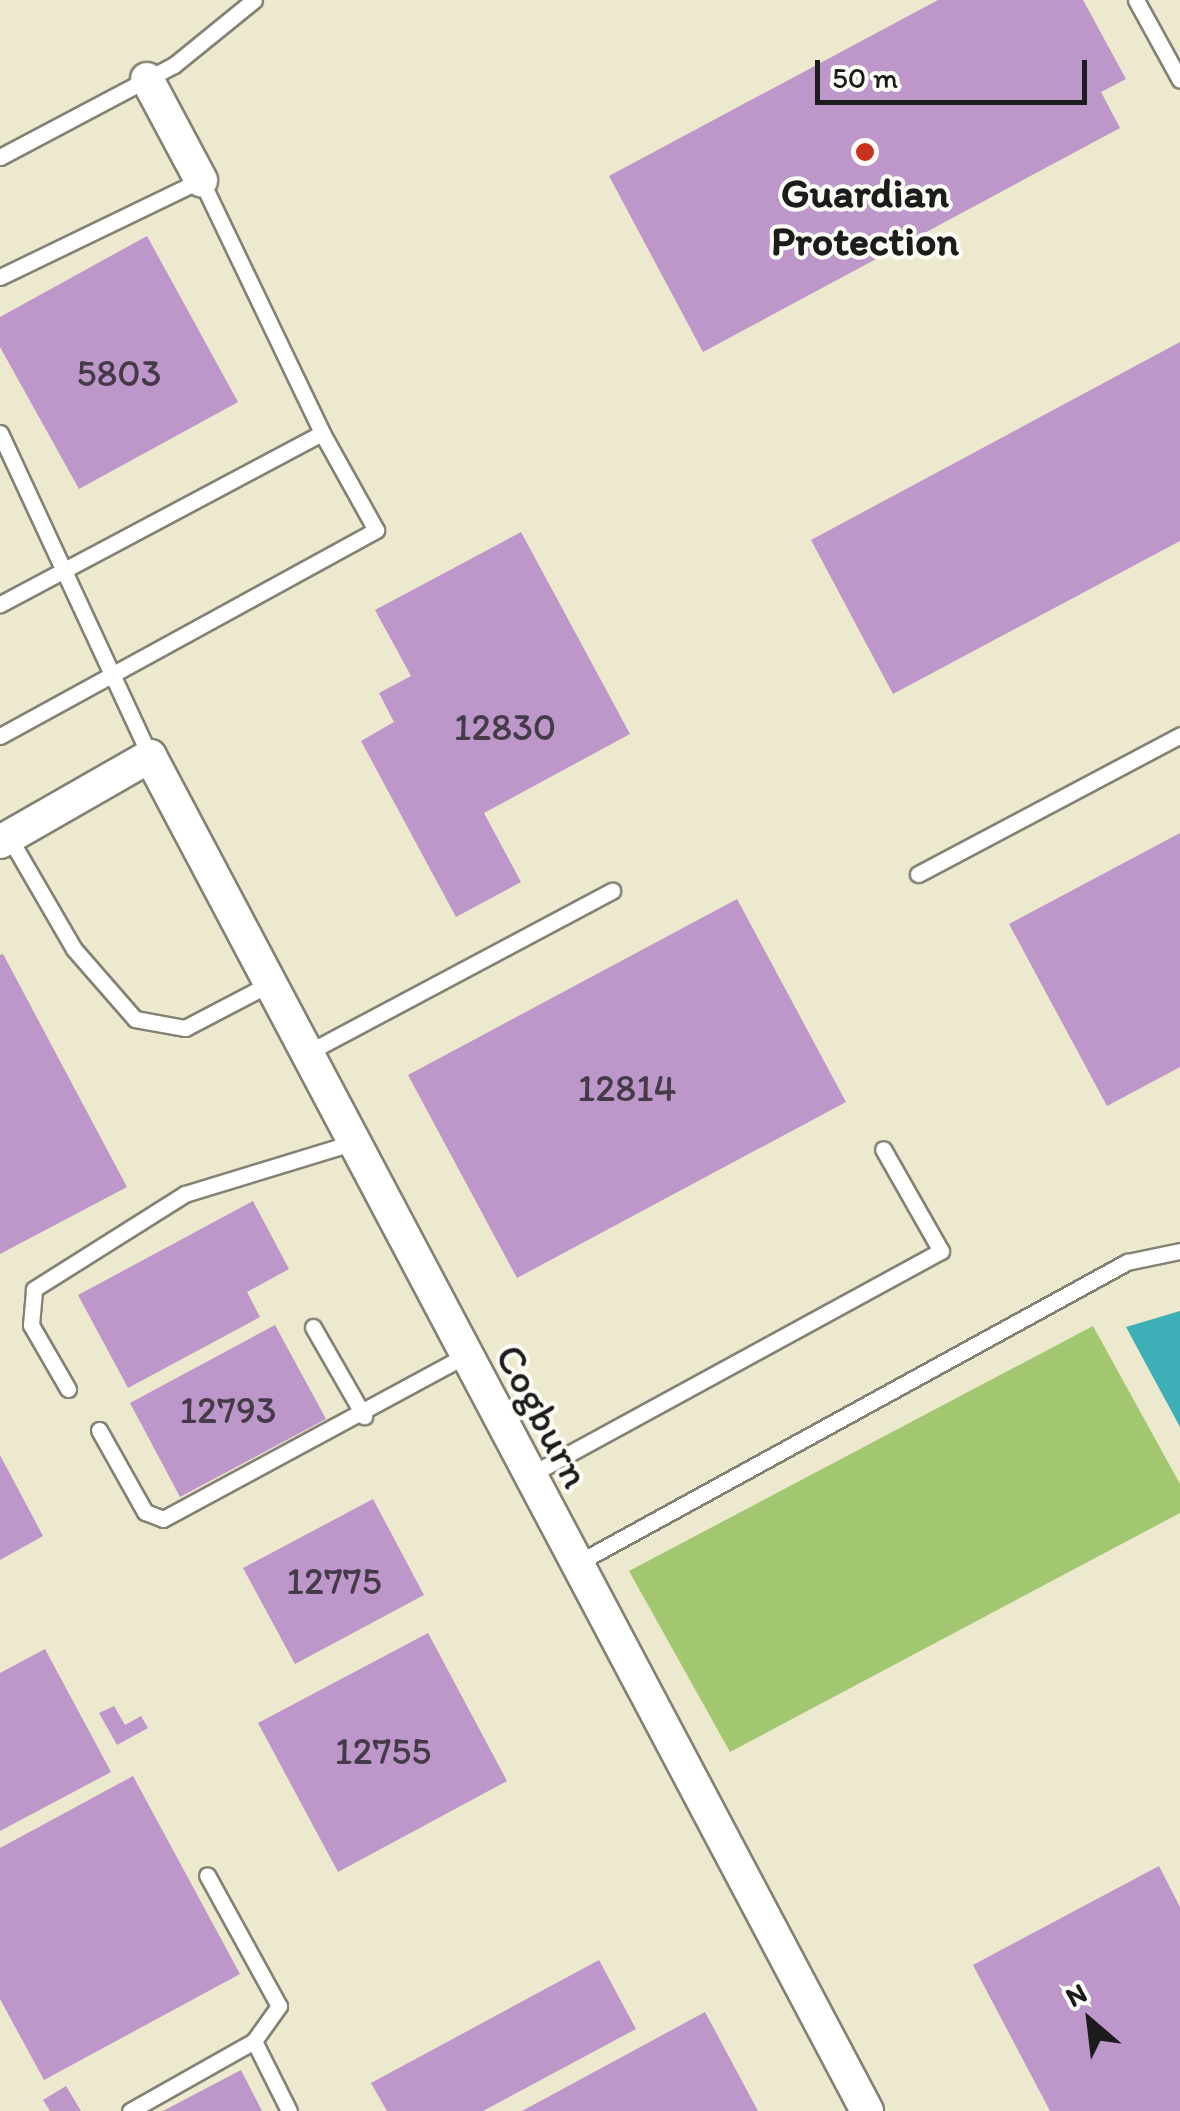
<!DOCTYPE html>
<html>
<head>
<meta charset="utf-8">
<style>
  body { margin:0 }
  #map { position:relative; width:1180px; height:2111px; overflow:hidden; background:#ede9ce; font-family:Itim,sans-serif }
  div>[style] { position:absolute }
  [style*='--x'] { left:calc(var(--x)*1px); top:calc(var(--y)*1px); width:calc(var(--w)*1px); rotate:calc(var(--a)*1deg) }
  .green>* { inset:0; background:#a3c771 }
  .water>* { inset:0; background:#3eafb6 }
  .building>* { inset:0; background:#bd96ca }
  .roads { filter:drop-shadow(2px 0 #848275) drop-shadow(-2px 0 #848275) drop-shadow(0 2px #848275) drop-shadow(0 -2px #848275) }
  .service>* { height:15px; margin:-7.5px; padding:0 7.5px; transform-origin:7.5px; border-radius:7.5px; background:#fff }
  .minor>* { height:32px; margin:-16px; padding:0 16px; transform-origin:16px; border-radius:16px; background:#fff }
  .dots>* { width:28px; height:28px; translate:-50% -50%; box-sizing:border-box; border:5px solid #fdfcf7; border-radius:50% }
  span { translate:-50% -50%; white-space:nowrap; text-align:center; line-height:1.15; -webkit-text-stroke:8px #fdfcf7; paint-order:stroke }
  .number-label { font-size:38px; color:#443a48 }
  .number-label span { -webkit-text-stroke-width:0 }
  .poi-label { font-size:42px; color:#1c1c1c; font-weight:700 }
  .street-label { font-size:42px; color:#1c1c1c }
  .north { position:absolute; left:1040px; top:1971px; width:100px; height:100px; -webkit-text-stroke:8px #fdfcf7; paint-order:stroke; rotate:332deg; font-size:28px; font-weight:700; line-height:40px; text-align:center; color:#1c1c1c }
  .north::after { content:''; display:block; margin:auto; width:35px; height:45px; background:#1c1c1c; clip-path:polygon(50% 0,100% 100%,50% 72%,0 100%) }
  .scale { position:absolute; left:815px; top:60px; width:272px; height:45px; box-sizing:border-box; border:5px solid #1c1c1c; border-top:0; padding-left:12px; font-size:30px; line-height:35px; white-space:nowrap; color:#1c1c1c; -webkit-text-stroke:8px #fdfcf7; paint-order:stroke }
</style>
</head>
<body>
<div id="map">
  <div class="green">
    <i style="clip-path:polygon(1093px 1326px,1180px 1484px,1180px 1513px,730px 1752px,629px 1571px)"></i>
  </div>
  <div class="water">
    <i style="clip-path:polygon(1180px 1311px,1180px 1427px,1126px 1327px)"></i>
  </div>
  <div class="building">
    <i style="clip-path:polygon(938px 0,1083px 0,1126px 79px,1101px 92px,1120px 128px,703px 352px,609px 176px)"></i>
    <i style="clip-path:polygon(147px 236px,238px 402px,79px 489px,0 347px,0 317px)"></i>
    <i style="clip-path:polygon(1180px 342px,1180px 541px,893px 694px,811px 540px)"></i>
    <i style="clip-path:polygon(521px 532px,630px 734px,484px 813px,521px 882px,456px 917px,361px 741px,394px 722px,379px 693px,411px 676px,375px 610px)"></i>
    <i style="clip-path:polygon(1180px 833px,1180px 1067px,1107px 1106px,1009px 924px)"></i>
    <i style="clip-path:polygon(737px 899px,846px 1102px,517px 1278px,408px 1075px)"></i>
    <i style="clip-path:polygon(3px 954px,127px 1187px,0 1254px,0 955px)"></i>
    <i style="clip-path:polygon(253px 1201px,289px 1269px,247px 1292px,260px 1317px,128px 1388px,78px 1295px)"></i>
    <i style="clip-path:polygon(275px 1325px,326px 1419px,180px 1497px,130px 1403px)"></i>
    <i style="clip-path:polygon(0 1455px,43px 1536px,0 1560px)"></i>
    <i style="clip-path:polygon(373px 1499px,424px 1595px,295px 1664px,243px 1568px)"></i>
    <i style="clip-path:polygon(428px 1633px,507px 1781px,338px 1872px,258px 1723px)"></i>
    <i style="clip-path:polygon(45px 1649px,111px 1772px,0 1831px,0 1673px)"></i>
    <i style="clip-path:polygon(114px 1706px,125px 1725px,141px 1716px,148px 1728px,117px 1745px,99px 1713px)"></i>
    <i style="clip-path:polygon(133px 1776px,240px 1974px,44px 2080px,0 1999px,0 1848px)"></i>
    <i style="clip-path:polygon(1159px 1866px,1180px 1907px,1180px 2111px,1050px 2111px,973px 1965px)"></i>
    <i style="clip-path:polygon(599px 1960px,636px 2029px,483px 2111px,387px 2111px,371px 2083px)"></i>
    <i style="clip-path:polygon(705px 2012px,758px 2111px,522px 2111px)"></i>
    <i style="clip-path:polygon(241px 2070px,262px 2111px,163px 2111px)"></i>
    <i style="clip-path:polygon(66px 2086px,81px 2111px,50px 2111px,43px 2100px)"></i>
  </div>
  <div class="roads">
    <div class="service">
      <i style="--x:1136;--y:0;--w:91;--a:61.2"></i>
      <i style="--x:0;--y:157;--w:197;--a:-27.9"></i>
      <i style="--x:174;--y:65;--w:103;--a:-39.1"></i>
      <i style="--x:0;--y:277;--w:223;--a:-25.8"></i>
      <i style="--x:201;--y:180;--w:280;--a:64.4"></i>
      <i style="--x:322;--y:433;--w:365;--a:152"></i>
      <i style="--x:0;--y:433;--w:356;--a:65.1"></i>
      <i style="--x:0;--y:736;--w:429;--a:-28.7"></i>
      <i style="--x:376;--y:530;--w:111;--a:-119.1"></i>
      <i style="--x:9;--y:837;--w:129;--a:59.9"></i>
      <i style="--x:74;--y:949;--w:93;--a:48.9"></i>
      <i style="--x:135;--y:1019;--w:51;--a:10.2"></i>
      <i style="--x:185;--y:1028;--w:95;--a:-27.6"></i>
      <i style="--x:918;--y:874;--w:297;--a:-27.9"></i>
      <i style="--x:305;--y:1054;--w:348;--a:-28"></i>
      <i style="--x:313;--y:1327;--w:103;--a:60.2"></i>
      <i style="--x:68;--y:1389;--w:74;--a:-120"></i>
      <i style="--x:31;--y:1325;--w:36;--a:-85"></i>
      <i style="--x:34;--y:1289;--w:178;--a:-32.2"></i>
      <i style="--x:185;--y:1194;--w:175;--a:-17"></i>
      <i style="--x:99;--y:1430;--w:94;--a:60.7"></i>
      <i style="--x:145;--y:1512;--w:19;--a:21"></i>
      <i style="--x:163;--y:1519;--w:342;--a:-28.4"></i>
      <i style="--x:530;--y:1475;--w:468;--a:-28.6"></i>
      <i style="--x:941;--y:1251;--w:117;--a:-119.6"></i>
      <i style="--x:574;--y:1565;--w:631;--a:-28.72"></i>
      <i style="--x:1127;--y:1262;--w:54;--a:-11.7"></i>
      <i style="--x:254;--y:2041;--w:78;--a:63.4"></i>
      <i style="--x:130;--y:2111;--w:142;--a:-29.4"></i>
      <i style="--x:254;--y:2041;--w:43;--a:-54.5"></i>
      <i style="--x:279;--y:2006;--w:149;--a:-118.8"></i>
    </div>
    <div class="minor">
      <i style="--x:147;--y:79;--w:115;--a:61.9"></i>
      <i style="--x:0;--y:842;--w:173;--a:-29.8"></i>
      <i style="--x:150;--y:756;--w:1533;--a:62.11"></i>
    </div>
  </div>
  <div class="dots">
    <i style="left:865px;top:152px;background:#c8321e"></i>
  </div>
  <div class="number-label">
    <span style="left:119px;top:374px">5803</span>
    <span style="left:505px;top:728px">12830</span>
    <span style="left:627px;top:1089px">12814</span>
    <span style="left:228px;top:1411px">12793</span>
    <span style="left:334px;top:1582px">12775</span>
    <span style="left:383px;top:1752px">12755</span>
  </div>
  <div class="poi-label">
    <span style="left:865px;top:217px">Guardian<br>Protection</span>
  </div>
  <div class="street-label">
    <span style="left:543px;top:1416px;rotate:62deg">Cogburn</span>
  </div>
  <div class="north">N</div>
  <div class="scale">50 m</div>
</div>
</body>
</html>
